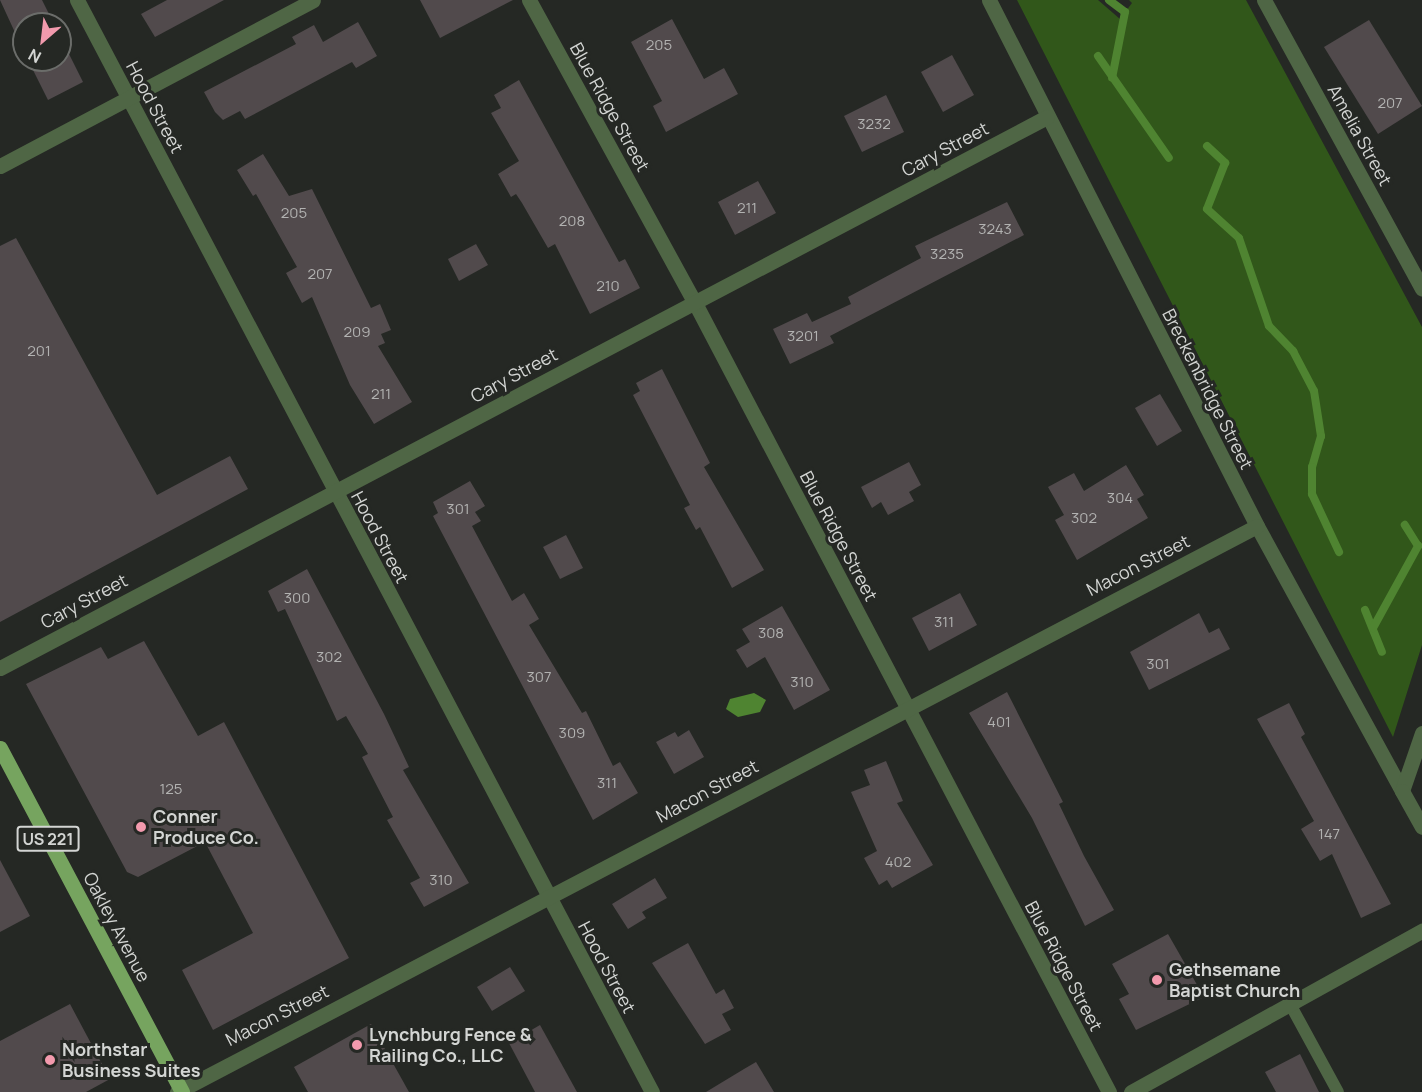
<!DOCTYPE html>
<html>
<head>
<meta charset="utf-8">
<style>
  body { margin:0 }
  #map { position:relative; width:1422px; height:1092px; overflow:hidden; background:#252824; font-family:Manrope,sans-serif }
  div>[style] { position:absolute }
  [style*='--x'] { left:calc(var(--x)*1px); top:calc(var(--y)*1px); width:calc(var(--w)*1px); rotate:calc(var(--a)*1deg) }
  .green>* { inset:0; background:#31571a }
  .water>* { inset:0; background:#4f8431 }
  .stream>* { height:8px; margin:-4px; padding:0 4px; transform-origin:4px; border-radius:4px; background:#4f8431 }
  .building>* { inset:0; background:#514a4c }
  .lane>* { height:12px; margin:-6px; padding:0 6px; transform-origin:6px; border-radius:6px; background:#4f6645 }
  .street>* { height:15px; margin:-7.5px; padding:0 7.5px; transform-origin:7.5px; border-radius:7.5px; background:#4f6645 }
  .primary>* { height:15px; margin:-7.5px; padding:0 7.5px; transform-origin:7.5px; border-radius:7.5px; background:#76a45f }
  .dots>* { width:16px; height:16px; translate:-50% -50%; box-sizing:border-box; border:3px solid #252824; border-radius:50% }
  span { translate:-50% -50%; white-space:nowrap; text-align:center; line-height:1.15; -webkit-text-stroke:6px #252824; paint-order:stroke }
  .number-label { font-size:15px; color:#b2b2b1 }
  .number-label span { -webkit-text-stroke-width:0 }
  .shield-label span { padding:2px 4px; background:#252824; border:2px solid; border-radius:4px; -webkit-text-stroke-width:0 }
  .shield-label { font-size:16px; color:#d3d5d3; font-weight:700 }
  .street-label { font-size:18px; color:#d3d5d3 }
  .poi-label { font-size:18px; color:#d3d5d3; font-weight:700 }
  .left { translate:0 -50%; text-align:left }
  .north { position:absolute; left:12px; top:12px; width:60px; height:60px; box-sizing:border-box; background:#252824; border:2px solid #6b6d6a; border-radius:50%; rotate:208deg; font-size:16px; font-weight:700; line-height:24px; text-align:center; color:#d3d5d3 }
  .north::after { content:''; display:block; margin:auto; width:21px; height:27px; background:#f29aad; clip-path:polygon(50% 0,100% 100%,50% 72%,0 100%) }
</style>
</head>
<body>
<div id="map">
  <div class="green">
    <i style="clip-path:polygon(1017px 0,1098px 0,1120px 19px,1132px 3px,1129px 0,1246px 0,1422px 327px,1422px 645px,1393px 737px)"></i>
  </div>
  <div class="water">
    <i style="clip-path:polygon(754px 693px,766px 700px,760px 712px,738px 717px,726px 709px,730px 699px)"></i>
  </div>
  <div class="stream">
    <i style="--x:1109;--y:0;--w:20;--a:37"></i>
    <i style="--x:1125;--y:12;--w:67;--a:101.1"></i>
    <i style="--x:1098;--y:56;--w:124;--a:55.2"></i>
    <i style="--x:1207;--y:146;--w:25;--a:43"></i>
    <i style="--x:1225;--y:163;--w:49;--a:111.4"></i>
    <i style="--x:1207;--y:209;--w:43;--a:42.2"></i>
    <i style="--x:1239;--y:238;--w:93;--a:71.2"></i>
    <i style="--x:1269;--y:326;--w:35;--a:46"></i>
    <i style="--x:1293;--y:351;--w:45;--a:62.3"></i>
    <i style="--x:1314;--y:391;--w:46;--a:81.2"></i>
    <i style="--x:1321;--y:436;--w:32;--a:106"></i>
    <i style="--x:1312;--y:467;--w:27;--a:90"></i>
    <i style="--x:1312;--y:494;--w:64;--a:65"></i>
    <i style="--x:1365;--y:610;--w:45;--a:68"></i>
    <i style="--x:1373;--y:628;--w:94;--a:-61.2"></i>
    <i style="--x:1418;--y:546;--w:25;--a:-122"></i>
  </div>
  <div class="building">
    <i style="clip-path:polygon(0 0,42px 0,54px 24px,24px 24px,24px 52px)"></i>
    <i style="clip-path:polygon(167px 0,224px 0,155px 37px,141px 14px)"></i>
    <i style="clip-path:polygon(420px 0,513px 0,440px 38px)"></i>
    <i style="clip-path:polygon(672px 19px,704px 79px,724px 68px,738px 94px,666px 132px,653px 106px,662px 101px,631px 42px)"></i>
    <i style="clip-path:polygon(1369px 20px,1422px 106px,1378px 134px,1324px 47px)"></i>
    <i style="clip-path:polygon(358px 22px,377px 56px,356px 68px,352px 62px,245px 119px,240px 111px,223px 120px,215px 112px,204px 92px,296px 44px,292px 37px,314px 25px,323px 42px)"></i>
    <i style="clip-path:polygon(60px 36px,83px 82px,48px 100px,28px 60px,60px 60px)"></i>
    <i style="clip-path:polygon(952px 55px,974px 95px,943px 112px,921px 72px)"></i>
    <i style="clip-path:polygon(519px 80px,619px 262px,625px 259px,640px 288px,590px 314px,555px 244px,548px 248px,522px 203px,516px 194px,511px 197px,498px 174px,519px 161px,491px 113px,501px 108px,494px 95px)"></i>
    <i style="clip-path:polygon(886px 95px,904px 132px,862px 152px,844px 116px)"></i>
    <i style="clip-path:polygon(263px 154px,289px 196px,312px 189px,371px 308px,380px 304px,391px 330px,381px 334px,385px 343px,378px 346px,412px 402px,374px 424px,350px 385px,312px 297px,302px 303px,286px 273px,297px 267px,256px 194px,253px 196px,237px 170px)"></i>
    <i style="clip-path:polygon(758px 181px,776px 213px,735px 235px,718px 202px)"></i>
    <i style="clip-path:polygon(1007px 202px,1024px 235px,830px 336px,834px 343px,790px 364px,773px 329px,807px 313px,812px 322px,851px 304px,848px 297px,921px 258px,915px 246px)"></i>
    <i style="clip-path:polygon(16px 238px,157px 495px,230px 456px,248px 489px,0 622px,0 246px)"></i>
    <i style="clip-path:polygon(476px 244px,488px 265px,459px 281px,448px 259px)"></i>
    <i style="clip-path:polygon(662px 369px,710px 463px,704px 467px,764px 570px,732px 588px,700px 527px,696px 530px,684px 508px,690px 505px,633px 395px,640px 391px,636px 383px)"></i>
    <i style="clip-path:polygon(1160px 394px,1182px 431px,1157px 446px,1135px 408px)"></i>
    <i style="clip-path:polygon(909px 462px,921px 485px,909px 492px,914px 501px,888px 515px,881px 502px,872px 508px,861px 487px)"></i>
    <i style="clip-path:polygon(1126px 465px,1144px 495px,1137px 499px,1148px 518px,1077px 560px,1055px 520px,1064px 515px,1048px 487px,1074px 473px,1084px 491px)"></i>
    <i style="clip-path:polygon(470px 481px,485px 506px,475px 512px,481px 521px,472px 526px,512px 601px,524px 593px,539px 619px,529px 625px,582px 713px,586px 711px,613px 766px,620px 762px,638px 793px,593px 820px,433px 516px,438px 513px,433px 502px)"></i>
    <i style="clip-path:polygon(566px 535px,583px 568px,560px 579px,543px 547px)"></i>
    <i style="clip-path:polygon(307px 569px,384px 714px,409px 767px,403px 770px,469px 883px,424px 907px,410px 883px,420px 878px,387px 820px,393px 817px,362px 757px,368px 754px,346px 716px,337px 721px,285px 609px,278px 612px,268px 591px)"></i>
    <i style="clip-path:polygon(960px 593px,977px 625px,929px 651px,912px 618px)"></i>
    <i style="clip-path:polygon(782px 606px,830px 690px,794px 710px,765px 657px,747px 668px,736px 650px,750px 642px,742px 629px)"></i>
    <i style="clip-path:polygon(1199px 613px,1209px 633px,1219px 628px,1230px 649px,1149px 690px,1130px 652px)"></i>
    <i style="clip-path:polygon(144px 641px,198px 736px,224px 722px,349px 958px,213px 1030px,182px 970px,253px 933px,205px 842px,138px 877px,127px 872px,26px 684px,101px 647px,108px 659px)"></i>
    <i style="clip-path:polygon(1007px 692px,1063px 802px,1059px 804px,1084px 856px,1114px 910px,1085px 926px,1032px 818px,969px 713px)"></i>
    <i style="clip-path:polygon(1289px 703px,1305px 734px,1301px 737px,1391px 904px,1361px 918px,1332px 854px,1320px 861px,1301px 829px,1314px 821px,1257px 719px)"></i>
    <i style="clip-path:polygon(689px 730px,704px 757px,674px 774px,656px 742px,675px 732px,678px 737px)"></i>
    <i style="clip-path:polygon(886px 761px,903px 801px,897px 803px,933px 865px,892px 888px,887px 880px,879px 885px,864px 858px,877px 851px,851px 792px,870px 785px,864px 770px)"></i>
    <i style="clip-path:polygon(0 860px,30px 916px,0 932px)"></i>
    <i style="clip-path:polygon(655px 878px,667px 898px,642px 912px,646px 918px,628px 929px,612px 904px)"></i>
    <i style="clip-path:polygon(1168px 934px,1204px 997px,1136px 1030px,1119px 999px,1129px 994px,1112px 964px)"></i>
    <i style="clip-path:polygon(688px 943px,716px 994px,724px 989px,734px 1008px,722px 1014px,731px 1030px,705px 1044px,652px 963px)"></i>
    <i style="clip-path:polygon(510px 967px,525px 991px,492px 1011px,477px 987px)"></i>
    <i style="clip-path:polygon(70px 1004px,110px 1079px,86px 1092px,0 1092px,0 1041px)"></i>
    <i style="clip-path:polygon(371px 1024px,409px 1092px,308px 1092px,294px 1067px)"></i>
    <i style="clip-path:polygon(540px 1025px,577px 1092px,535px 1092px,509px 1043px)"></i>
    <i style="clip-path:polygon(1300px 1054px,1319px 1092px,1276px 1092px,1265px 1072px)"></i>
    <i style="clip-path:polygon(756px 1062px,774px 1092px,706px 1092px,744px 1069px)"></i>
  </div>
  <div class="lane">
    <i style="--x:1290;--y:1004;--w:100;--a:61.4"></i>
  </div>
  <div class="street">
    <i style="--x:77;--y:0;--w:1234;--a:62.23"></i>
    <i style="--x:529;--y:0;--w:345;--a:61.3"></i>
    <i style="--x:695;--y:303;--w:891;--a:62.31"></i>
    <i style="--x:989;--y:0;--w:590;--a:63"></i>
    <i style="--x:1257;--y:526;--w:302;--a:61.3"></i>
    <i style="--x:1264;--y:0;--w:329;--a:61.3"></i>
    <i style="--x:0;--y:166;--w:354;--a:-27.9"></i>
    <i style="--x:0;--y:668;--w:1183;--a:-27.76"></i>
    <i style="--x:1422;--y:733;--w:61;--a:109"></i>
    <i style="--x:1402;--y:791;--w:41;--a:60.9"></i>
    <i style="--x:177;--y:1092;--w:1219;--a:-27.66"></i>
    <i style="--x:1131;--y:1092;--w:333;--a:-29"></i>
  </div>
  <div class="primary">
    <i style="--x:0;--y:748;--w:389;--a:62.1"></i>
  </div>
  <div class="dots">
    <i style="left:141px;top:827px;background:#f29aad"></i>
    <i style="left:1157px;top:980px;background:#f29aad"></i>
    <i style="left:357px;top:1045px;background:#f29aad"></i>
    <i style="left:50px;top:1060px;background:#f29aad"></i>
  </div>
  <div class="number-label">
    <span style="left:659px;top:45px">205</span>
    <span style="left:1390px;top:103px">207</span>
    <span style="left:874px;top:124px">3232</span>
    <span style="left:747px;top:208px">211</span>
    <span style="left:294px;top:213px">205</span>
    <span style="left:572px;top:221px">208</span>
    <span style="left:995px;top:229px">3243</span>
    <span style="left:947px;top:254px">3235</span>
    <span style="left:320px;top:274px">207</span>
    <span style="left:608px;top:286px">210</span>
    <span style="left:357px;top:332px">209</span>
    <span style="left:803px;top:336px">3201</span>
    <span style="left:39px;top:351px">201</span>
    <span style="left:381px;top:394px">211</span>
    <span style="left:1120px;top:498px">304</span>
    <span style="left:458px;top:509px">301</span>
    <span style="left:1084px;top:518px">302</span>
    <span style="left:297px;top:598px">300</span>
    <span style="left:944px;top:622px">311</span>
    <span style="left:771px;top:633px">308</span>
    <span style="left:329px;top:657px">302</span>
    <span style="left:1158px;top:664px">301</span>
    <span style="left:539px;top:677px">307</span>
    <span style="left:802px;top:682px">310</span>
    <span style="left:999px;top:722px">401</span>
    <span style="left:572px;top:733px">309</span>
    <span style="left:607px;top:783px">311</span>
    <span style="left:171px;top:789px">125</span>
    <span style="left:1329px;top:834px">147</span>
    <span style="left:898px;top:862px">402</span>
    <span style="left:441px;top:880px">310</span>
  </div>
  <div class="shield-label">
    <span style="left:48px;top:839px">US 221</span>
  </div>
  <div class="street-label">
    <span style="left:155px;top:107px;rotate:62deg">Hood Street</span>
    <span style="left:610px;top:107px;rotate:61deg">Blue Ridge Street</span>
    <span style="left:1360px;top:135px;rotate:61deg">Amelia Street</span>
    <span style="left:945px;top:149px;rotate:-28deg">Cary Street</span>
    <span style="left:514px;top:375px;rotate:-28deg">Cary Street</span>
    <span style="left:1208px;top:389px;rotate:63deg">Breckenbridge Street</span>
    <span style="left:839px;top:536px;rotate:62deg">Blue Ridge Street</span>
    <span style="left:380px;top:537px;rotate:62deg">Hood Street</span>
    <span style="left:1138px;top:565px;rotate:-27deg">Macon Street</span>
    <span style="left:84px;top:601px;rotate:-28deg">Cary Street</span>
    <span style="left:707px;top:791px;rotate:-28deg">Macon Street</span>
    <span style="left:117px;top:927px;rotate:62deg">Oakley Avenue</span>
    <span style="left:1064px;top:966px;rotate:62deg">Blue Ridge Street</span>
    <span style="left:607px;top:967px;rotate:62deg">Hood Street</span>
    <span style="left:277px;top:1015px;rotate:-27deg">Macon Street</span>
  </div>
  <div class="poi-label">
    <span class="left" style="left:153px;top:827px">Conner<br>Produce Co.</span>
    <span class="left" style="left:1169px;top:980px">Gethsemane<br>Baptist Church</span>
    <span class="left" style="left:369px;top:1045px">Lynchburg Fence &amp;<br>Railing Co., LLC</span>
    <span class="left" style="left:62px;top:1060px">Northstar<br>Business Suites</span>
  </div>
  <div class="north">N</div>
</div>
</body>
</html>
